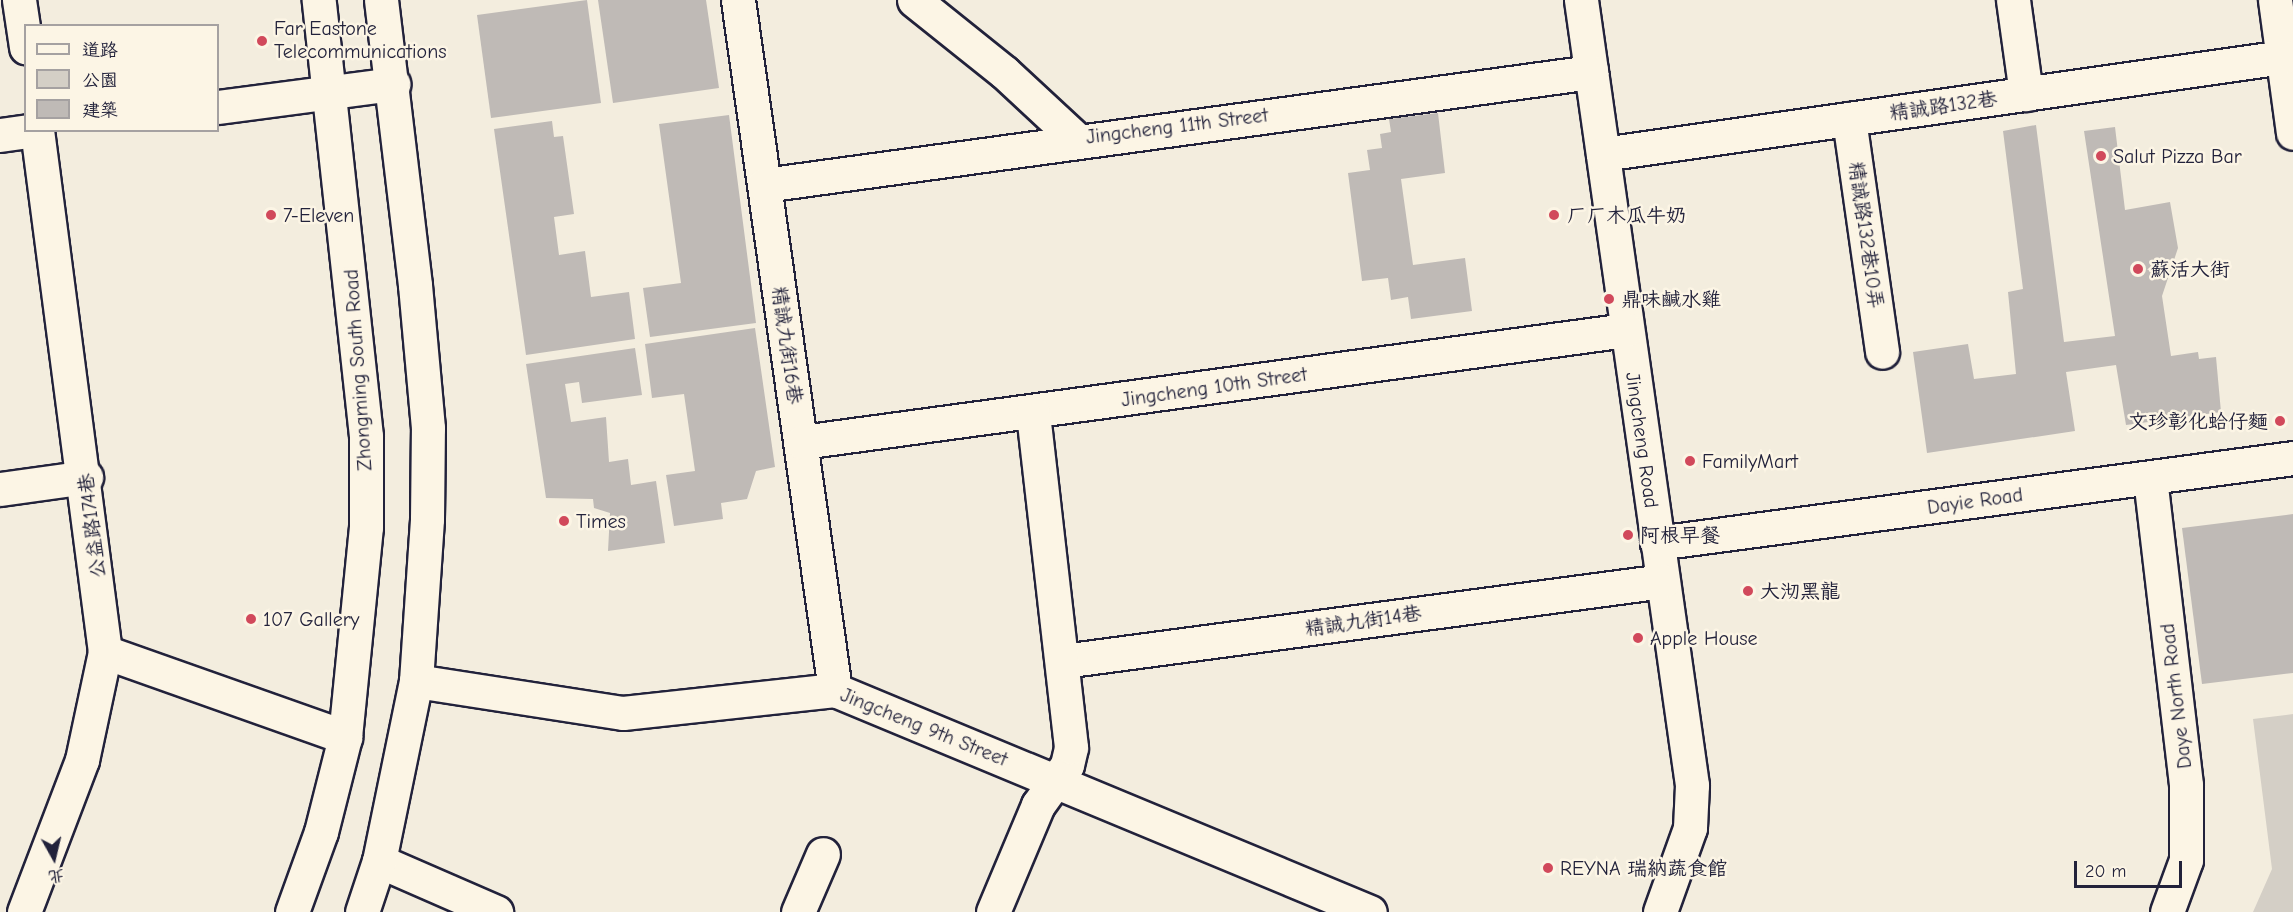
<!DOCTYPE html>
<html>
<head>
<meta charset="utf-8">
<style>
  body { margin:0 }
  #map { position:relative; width:2293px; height:912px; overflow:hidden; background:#f3edde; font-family:"Comic Neue","LXGW WenKai TC",sans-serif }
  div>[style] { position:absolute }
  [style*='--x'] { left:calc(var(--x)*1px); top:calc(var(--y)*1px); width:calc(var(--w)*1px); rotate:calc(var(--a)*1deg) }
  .green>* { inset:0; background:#d4cfc6 }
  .building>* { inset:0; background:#bfbab6 }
  .roads { filter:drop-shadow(2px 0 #22223b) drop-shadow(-2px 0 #22223b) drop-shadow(0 2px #22223b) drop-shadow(0 -2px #22223b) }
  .minor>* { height:33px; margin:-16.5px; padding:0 16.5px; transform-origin:16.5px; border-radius:16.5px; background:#fcf5e5 }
  .major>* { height:33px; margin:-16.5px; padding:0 16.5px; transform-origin:16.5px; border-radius:16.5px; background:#fcf5e5 }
  .dots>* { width:16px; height:16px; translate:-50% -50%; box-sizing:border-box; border:3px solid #fcf5e5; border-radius:50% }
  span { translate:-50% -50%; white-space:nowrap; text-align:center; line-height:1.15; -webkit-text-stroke:5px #fcf5e5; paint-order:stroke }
  .poi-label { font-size:20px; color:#22223b }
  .left { translate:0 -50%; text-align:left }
  .right { translate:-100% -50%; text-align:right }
  .street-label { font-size:20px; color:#22223b }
  .legend { position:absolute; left:24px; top:24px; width:195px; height:108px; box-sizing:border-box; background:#fcf5e5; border:2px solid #a5a1a1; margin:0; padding:8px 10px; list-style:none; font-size:18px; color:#22223b }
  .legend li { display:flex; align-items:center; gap:12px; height:30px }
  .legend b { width:30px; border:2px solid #a5a1a1 }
  .north { position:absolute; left:24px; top:828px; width:60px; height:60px; -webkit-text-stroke:4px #fcf5e5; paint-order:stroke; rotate:172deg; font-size:16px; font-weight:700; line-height:24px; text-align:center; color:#22223b }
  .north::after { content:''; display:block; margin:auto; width:21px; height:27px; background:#22223b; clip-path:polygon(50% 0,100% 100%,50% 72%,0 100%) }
  .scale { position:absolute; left:2074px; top:861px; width:108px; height:27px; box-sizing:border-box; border:3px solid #22223b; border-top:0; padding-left:8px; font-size:18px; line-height:21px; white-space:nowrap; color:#22223b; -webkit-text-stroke:4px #fcf5e5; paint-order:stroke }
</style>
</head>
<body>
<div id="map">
  <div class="green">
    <i style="clip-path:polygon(2293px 714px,2293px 912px,2253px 912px,2272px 869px,2253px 719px)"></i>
  </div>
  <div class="building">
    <i style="clip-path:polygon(587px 0,601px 103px,491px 118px,477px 15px)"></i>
    <i style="clip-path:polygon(598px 0,706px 0,719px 88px,613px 103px)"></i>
    <i style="clip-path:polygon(1438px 113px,1445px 173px,1401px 179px,1413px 265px,1465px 258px,1472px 311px,1411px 319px,1408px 297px,1391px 300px,1388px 278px,1362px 281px,1348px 173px,1370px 170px,1367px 150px,1382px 148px,1380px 134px,1391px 132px,1389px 119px)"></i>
    <i style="clip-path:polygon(729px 115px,756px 323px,650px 337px,643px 288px,681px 283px,659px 124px)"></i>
    <i style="clip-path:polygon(552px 121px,554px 137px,563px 136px,574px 214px,554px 217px,559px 255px,585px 251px,591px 297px,629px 292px,635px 339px,526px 355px,494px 129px)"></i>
    <i style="clip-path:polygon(2036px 125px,2064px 342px,2115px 336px,2084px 131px,2115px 127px,2125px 210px,2170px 202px,2178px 248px,2162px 296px,2171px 356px,2198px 352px,2199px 359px,2216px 357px,2221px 412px,2126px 425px,2116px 365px,2066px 372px,2075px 431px,1927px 453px,1913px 352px,1968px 344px,1974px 379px,2016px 374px,2008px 292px,2023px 289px,2003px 131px)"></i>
    <i style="clip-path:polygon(755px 328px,775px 467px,756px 471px,747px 499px,721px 503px,723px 519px,674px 526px,666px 475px,695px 471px,684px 394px,652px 398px,645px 344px)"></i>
    <i style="clip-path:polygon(635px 348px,642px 395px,582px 403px,579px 382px,565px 384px,571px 422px,606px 417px,609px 462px,628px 459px,631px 485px,656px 481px,665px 543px,608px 551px,610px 513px,594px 508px,593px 499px,546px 498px,526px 364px)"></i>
    <i style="clip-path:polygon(2293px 514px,2293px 673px,2202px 684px,2182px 528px)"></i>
  </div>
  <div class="roads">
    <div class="minor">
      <i style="--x:19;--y:0;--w:48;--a:81.5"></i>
      <i style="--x:738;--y:0;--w:697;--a:82"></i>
      <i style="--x:914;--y:0;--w:115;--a:38.7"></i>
      <i style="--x:1004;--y:72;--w:98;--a:42.9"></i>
      <i style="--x:1581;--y:0;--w:793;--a:81.95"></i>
      <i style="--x:1692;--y:785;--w:43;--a:92.7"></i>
      <i style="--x:1690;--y:828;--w:89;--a:109.7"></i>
      <i style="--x:2013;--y:0;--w:95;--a:82.1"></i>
      <i style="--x:2275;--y:0;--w:134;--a:82.3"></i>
      <i style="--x:218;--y:107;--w:177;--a:-7.5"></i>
      <i style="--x:1849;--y:119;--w:235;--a:81.9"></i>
      <i style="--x:0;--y:135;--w:34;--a:-8"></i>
      <i style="--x:1603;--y:154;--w:687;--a:-8.12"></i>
      <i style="--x:764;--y:185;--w:835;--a:-7.78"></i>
      <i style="--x:802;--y:442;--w:832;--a:-7.74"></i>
      <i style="--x:2150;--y:478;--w:309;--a:83.3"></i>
      <i style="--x:2186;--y:785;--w:75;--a:90"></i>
      <i style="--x:2186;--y:860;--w:55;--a:110.1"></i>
      <i style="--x:0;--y:489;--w:87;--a:-7.9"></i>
      <i style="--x:1657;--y:543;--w:642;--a:-7.61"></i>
      <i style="--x:105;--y:652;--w:255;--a:19.5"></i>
      <i style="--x:1063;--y:661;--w:605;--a:-7.59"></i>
      <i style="--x:416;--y:681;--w:209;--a:8.8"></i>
      <i style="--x:623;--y:713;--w:213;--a:-6.2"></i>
      <i style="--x:835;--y:690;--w:579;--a:22.54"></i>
      <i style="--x:379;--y:861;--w:128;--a:23.6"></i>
      <i style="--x:24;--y:912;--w:163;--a:-69.1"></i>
      <i style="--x:82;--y:760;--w:110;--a:-78"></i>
      <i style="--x:105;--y:652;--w:526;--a:-97.42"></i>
      <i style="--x:798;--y:912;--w:63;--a:-66.7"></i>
      <i style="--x:993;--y:912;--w:116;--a:-67.2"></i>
      <i style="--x:1038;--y:805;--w:49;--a:-54.1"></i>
      <i style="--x:1067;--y:765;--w:18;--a:-77"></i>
      <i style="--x:1071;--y:747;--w:336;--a:-96.5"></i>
    </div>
    <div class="major">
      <i style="--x:292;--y:912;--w:85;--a:-70.1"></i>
      <i style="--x:321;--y:832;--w:98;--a:-75.8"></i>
      <i style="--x:345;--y:737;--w:211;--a:-84.3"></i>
      <i style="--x:366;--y:527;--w:91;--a:-90"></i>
      <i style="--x:366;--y:436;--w:439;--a:-96.2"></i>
      <i style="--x:362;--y:912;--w:54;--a:-71.6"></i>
      <i style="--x:379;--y:861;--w:184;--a:-78.4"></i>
      <i style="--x:416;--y:681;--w:162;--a:-86.1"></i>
      <i style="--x:427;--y:519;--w:91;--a:-89.4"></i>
      <i style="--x:428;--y:428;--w:144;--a:-95.2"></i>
      <i style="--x:415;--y:285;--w:287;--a:-96.8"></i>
    </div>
  </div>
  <div class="dots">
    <i style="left:262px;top:41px;background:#d1495b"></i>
    <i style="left:2101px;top:156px;background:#d1495b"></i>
    <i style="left:271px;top:215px;background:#d1495b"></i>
    <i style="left:1554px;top:215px;background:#d1495b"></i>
    <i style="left:2138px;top:269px;background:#d1495b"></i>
    <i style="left:1609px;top:299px;background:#d1495b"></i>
    <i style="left:2280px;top:421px;background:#d1495b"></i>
    <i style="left:1690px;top:461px;background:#d1495b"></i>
    <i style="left:564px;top:521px;background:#d1495b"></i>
    <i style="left:1628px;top:535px;background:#d1495b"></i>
    <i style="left:1748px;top:591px;background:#d1495b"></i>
    <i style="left:251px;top:619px;background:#d1495b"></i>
    <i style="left:1638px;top:638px;background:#d1495b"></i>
    <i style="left:1548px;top:868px;background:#d1495b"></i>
  </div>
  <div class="poi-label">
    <span class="left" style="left:274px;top:40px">Far Eastone<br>Telecommunications</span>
    <span class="left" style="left:2113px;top:156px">Salut Pizza Bar</span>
    <span class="left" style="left:283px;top:215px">7-Eleven</span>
    <span class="left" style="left:1566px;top:215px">ㄏㄏ木瓜牛奶</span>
    <span class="left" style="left:2150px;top:269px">蘇活大街</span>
    <span class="left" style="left:1621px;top:299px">鼎味鹹水雞</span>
    <span class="right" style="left:2268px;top:421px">文珍彰化蛤仔麵</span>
    <span class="left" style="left:1702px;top:461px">FamilyMart</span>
    <span class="left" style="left:576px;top:521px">Times</span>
    <span class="left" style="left:1640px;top:535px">阿根早餐</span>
    <span class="left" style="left:1760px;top:591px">大沏黑龍</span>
    <span class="left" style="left:263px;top:619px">107 Gallery</span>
    <span class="left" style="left:1650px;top:638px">Apple House</span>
    <span class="left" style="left:1560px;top:868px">REYNA 瑞納蔬食館</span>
  </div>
  <div class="street-label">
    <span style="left:1943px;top:106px;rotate:-8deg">精誠路132巷</span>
    <span style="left:1177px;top:126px;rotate:-7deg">Jingcheng 11th Street</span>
    <span style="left:1866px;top:235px;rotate:82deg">精誠路132巷10弄</span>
    <span style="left:787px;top:345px;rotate:82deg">精誠九街16巷</span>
    <span style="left:358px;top:370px;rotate:-94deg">Zhongming South Road</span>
    <span style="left:1214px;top:387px;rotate:-8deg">Jingcheng 10th Street</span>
    <span style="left:1642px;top:440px;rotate:82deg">Jingcheng Road</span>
    <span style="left:1975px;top:501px;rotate:-8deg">Dayie Road</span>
    <span style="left:92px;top:526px;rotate:-97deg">公益路174巷</span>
    <span style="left:1363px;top:621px;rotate:-8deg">精誠九街14巷</span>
    <span style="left:2176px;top:696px;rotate:-97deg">Daye North Road</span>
    <span style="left:924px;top:727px;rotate:22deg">Jingcheng 9th Street</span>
  </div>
  <ul class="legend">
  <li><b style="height:8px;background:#fcf5e5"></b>道路</li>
  <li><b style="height:16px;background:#d4cfc6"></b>公園</li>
  <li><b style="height:16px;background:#bfbab6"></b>建築</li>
  </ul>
  <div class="north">北</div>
  <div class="scale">20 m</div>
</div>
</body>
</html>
